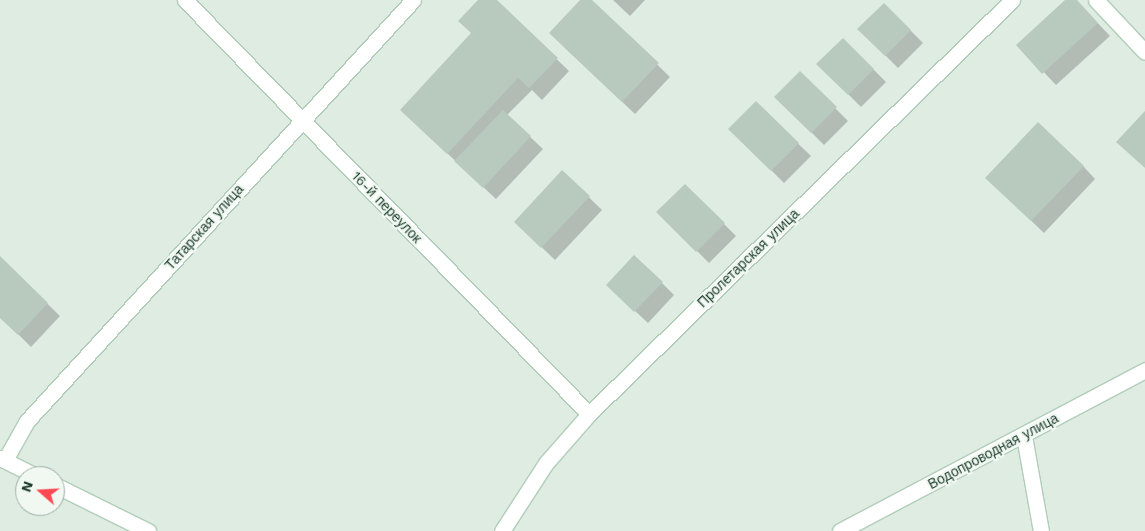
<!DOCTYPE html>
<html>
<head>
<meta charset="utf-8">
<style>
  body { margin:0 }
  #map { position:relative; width:1145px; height:531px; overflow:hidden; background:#dfece2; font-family:"Work Sans",sans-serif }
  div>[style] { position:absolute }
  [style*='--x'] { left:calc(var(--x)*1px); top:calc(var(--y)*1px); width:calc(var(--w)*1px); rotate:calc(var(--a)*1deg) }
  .shadow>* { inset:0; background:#0003 }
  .building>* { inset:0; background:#b7cabd }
  .roads { filter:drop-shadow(1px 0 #b1cdba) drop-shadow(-1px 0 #b1cdba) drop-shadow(0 1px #b1cdba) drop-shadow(0 -1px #b1cdba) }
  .street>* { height:15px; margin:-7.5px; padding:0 7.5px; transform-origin:7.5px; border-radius:7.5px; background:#fff }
  .secondary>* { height:15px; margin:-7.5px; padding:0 7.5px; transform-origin:7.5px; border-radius:7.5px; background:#fff }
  span { translate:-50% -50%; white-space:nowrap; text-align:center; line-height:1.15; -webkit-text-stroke:4.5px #f0f8f1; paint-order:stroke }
  .street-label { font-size:14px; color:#1e3e2c }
  .north { position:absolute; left:15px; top:466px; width:50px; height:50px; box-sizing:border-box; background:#f0f8f1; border:1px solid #9caea2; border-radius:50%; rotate:289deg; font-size:14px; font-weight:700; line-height:20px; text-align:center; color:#1e3e2c }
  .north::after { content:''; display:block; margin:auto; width:18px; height:22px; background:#ff4a54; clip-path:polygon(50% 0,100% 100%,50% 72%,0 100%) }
</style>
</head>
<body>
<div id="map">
  <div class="shadow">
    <i style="clip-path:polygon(479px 0,495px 0,569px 71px,542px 100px,532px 90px,507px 115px,543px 149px,496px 199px,414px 122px,473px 34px)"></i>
    <i style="clip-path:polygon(582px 0,590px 0,670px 77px,635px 114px,563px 46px)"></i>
    <i style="clip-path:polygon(613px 0,645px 0,630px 16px)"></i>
    <i style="clip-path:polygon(1067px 0,1076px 0,1110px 36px,1056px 85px,1018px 45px)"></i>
    <i style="clip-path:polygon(884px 4px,923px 43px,898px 68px,859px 29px)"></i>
    <i style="clip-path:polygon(843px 39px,886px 82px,861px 107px,818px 64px)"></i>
    <i style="clip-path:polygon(800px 73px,848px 121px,824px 145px,776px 97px)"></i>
    <i style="clip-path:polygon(756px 103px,811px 156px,784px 183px,730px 129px)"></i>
    <i style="clip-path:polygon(1083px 166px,1095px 179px,1044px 233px,999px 190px)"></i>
    <i style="clip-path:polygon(563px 172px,602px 210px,555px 260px,528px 234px)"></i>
    <i style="clip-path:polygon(685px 185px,736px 236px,709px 263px,658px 212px)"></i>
    <i style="clip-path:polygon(0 258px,60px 316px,31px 347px,0 316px)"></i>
    <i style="clip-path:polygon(662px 283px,674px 295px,648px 323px,620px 297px)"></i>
  </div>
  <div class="building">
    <i style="clip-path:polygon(478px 0,497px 0,558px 58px,529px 88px,518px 78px,447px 154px,400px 110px,471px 33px,458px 21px)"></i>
    <i style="clip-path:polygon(580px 0,592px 0,659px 63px,622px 102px,549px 33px)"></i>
    <i style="clip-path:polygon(1065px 0,1077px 0,1098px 23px,1042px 74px,1016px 45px)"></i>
    <i style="clip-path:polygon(884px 3px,911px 30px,885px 56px,857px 29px)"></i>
    <i style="clip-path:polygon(843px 38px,874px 69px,848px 95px,816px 64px)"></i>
    <i style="clip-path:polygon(800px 71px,837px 107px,811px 133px,774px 97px)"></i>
    <i style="clip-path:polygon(756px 101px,799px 143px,771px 171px,728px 129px)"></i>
    <i style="clip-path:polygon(503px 110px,531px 136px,483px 188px,454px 161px)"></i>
    <i style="clip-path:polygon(1145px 111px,1145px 168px,1116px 142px)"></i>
    <i style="clip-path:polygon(1038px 122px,1084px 166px,1031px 221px,985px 178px)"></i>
    <i style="clip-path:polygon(562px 170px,590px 196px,541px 248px,514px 222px)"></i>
    <i style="clip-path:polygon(685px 184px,725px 223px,696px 252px,656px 212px)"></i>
    <i style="clip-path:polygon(634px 255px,663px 282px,634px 312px,606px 285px)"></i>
    <i style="clip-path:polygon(0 256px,48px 303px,18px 335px,0 318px)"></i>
  </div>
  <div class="roads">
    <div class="street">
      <i style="--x:185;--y:0;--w:578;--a:45.7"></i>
      <i style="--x:1096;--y:0;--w:71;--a:46.7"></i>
      <i style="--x:1024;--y:436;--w:97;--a:79.9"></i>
      <i style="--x:0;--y:458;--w:40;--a:26.6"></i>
      <i style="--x:5;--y:460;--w:45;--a:-60.6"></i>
      <i style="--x:27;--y:421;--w:571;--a:-47.48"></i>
      <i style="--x:55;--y:485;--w:104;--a:26.3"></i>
      <i style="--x:502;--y:531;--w:81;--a:-57.1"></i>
      <i style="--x:546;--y:463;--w:65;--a:-48.7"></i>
      <i style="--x:589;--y:414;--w:592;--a:-44.38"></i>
    </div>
    <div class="secondary">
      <i style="--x:840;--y:531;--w:345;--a:-27.8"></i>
    </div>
  </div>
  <div class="street-label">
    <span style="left:387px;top:207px;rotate:46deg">16-й переулок</span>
    <span style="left:204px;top:227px;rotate:-48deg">Татарская улица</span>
    <span style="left:748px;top:258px;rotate:-44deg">Пролетарская улица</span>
    <span style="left:993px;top:451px;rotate:-28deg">Водопроводная улица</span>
  </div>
  <div class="north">N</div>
</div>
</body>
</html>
